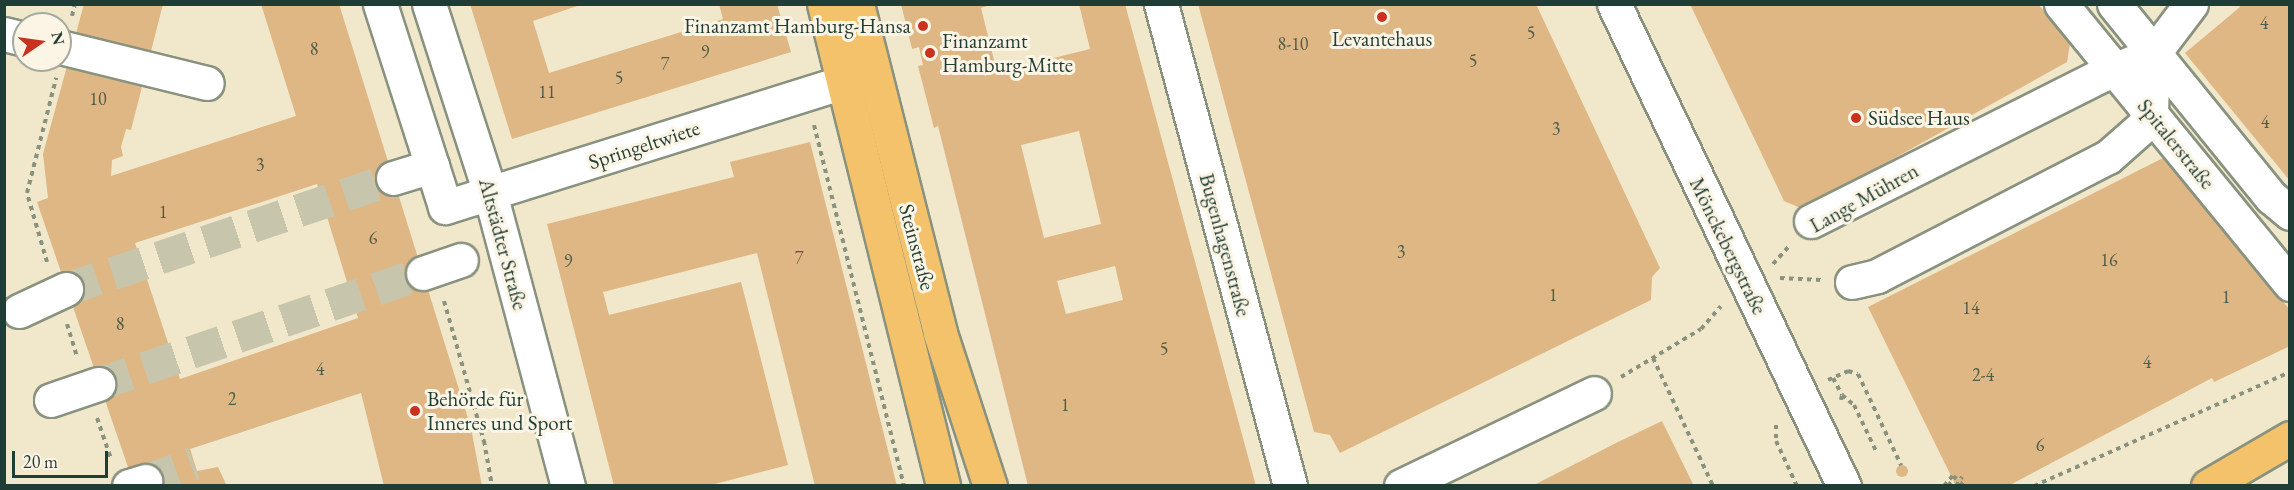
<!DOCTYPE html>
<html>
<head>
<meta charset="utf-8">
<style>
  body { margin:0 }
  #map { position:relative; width:2294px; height:490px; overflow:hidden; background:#f1e7ca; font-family:"EB Garamond",serif }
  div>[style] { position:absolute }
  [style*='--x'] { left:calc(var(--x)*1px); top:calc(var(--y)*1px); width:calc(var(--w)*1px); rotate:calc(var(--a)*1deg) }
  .building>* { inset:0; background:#deb784 }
  .round { border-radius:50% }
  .minor-tunnel>* { height:33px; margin-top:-16.5px; transform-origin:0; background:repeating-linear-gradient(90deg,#c7c5ac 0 33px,transparent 0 49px) }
  .path>* { height:4px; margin-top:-2px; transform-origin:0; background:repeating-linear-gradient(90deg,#88927f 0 4.5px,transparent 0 9px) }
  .roads { filter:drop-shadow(2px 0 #88927f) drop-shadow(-2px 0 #88927f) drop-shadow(0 2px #88927f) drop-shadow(0 -2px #88927f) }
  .minor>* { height:33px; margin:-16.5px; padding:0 16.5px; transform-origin:16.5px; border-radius:16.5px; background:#fff }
  .major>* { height:33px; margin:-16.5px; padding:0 16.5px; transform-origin:16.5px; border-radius:16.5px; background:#f3c26a }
  .dots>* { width:16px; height:16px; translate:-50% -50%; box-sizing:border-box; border:3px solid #fcf5e5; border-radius:50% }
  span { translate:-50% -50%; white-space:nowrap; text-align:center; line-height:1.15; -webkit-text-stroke:6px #fcf5e5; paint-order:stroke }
  .number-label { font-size:18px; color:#4f5c48 }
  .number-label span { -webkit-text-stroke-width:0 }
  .poi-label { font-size:21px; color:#1f3d34 }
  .right { translate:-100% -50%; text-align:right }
  .left { translate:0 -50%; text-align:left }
  .street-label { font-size:21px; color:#1f3d34 }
  .frame { position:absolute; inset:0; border:6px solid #1f3d34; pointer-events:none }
  .north { position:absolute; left:12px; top:12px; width:60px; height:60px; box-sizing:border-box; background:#fcf5e5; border:2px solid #a4ab9e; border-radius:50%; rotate:77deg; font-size:16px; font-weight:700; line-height:24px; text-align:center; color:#1f3d34 }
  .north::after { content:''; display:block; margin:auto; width:21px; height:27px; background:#c8321e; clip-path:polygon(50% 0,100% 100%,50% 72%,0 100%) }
  .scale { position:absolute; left:12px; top:451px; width:96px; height:27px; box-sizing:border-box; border:3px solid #1f3d34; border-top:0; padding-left:8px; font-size:18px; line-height:21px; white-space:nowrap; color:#1f3d34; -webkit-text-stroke:4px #fcf5e5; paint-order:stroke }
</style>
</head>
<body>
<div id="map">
  <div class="building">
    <i style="clip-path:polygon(evenodd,84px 4px,163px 4px,131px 130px,126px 129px,121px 147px,123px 156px,112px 160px,111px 176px,296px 116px,261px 4px,339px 4px,471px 428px,482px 486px,384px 486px,361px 393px,190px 449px,197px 471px,218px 467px,227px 486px,146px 486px,129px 470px,37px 202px,48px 198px,43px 154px,84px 4px,317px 184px,358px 318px,180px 379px,135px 243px,317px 184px)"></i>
    <i style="clip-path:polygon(470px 4px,583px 4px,533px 21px,549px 73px,723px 19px,719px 4px,777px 4px,791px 52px,512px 139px)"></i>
    <i style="clip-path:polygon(evenodd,901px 4px,993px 4px,981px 8px,997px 72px,1090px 49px,1079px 4px,1125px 4px,1256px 486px,1028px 486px,938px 126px,934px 128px,918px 66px,923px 65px,919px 47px,912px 49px,901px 4px,1079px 131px,1101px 224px,1044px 238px,1021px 145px,1079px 131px,901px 4px,1115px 266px,1123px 300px,1066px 314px,1057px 281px,1115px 266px)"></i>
    <i style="clip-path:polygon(1198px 4px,1536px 4px,1660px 268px,1652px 277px,1651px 300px,1340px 453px,1330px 435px,1314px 432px)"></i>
    <i style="clip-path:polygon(1690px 4px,2038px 4px,2070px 43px,2067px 62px,1803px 209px,1784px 201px)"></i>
    <i style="clip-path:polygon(2238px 4px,2290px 4px,2290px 181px,2185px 53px,2240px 7px)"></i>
    <i style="clip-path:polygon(810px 142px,897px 486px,815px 486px,757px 253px,603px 292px,609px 315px,741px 282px,788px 465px,707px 486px,614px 486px,547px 224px,734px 177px,730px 162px)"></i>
    <i style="clip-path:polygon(2167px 156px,2290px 310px,2290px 346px,2214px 382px,2212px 378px,2008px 486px,1956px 486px,1868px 307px)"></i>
    <i style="clip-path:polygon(1662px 421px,1694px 486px,1532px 486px,1618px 442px)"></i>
    <i class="round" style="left:1896px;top:465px;width:12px;height:12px"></i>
  </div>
  <div class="minor-tunnel">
    <i style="--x:66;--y:289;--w:345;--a:-18.7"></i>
    <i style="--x:98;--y:384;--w:343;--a:-18.9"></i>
    <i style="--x:145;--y:481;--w:52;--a:-20.2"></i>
  </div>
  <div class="path">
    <i style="--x:72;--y:16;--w:12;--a:-76"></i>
    <i style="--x:814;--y:125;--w:372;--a:76"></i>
    <i style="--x:47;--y:262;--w:72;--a:-106.2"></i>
    <i style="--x:27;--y:193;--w:119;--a:-75.8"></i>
    <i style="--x:1773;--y:264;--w:25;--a:-48"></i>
    <i style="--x:1780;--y:278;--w:41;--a:2.8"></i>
    <i style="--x:444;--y:301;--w:146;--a:74.1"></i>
    <i style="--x:484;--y:441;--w:46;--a:79.9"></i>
    <i style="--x:67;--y:324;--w:34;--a:73"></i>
    <i style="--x:1653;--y:358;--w:141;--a:64.9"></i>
    <i style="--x:1621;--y:377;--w:93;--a:-31"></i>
    <i style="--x:1701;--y:329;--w:30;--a:-49"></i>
    <i style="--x:1833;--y:378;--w:19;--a:62"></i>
    <i style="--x:1828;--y:380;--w:22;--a:-24"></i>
    <i style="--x:1848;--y:371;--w:10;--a:17"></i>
    <i style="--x:1858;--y:374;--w:101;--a:64.7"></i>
    <i style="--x:1841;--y:400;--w:5;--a:-79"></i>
    <i style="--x:1842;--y:395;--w:16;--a:40"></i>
    <i style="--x:1854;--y:405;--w:51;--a:64.4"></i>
    <i style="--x:97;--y:418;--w:43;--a:71.1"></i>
    <i style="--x:1776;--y:425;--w:16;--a:90"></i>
    <i style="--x:1776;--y:441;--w:50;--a:65"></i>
    <i style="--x:1944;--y:486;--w:16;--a:-50"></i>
    <i style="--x:1948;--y:486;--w:13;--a:-51"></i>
    <i style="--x:1956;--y:486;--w:11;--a:-56"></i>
    <i style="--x:1960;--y:486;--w:8;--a:-50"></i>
    <i style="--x:2034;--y:486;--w:280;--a:-24"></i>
  </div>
  <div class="roads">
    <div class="minor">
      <i style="--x:380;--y:4;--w:213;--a:72.2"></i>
      <i style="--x:445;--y:207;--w:417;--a:-17.4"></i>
      <i style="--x:429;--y:4;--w:199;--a:72.1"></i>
      <i style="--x:490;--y:193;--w:303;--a:75.1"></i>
      <i style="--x:1161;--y:4;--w:499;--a:75"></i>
      <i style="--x:1614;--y:4;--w:534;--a:64.49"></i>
      <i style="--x:2061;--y:4;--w:362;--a:50.7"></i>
      <i style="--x:2114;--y:4;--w:249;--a:50.9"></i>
      <i style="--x:2271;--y:197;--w:25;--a:40"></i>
      <i style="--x:4;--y:34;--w:21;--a:14"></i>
      <i style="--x:60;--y:47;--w:151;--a:13.8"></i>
      <i style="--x:393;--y:178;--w:41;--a:-17.1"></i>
      <i style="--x:1811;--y:221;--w:322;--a:-26.7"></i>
      <i style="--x:2099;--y:76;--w:58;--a:-22.2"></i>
      <i style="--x:2153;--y:54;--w:63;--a:-52.8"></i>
      <i style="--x:423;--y:273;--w:40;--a:-18.9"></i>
      <i style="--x:1852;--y:282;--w:26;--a:-13"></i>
      <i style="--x:1877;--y:276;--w:260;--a:-27.3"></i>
      <i style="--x:2108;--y:157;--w:45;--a:-41.4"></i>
      <i style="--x:2142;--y:127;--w:17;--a:-59"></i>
      <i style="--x:2151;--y:112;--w:58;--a:-88"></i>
      <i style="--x:19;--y:311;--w:52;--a:-25.1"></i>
      <i style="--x:51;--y:400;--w:50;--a:-18.8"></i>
      <i style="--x:129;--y:486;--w:17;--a:-17"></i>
      <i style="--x:1401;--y:486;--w:214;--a:-25.7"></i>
    </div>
    <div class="major">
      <i style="--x:824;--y:4;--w:496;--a:76.1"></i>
      <i style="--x:857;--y:4;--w:339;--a:75.8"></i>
      <i style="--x:940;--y:333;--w:161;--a:71.9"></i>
      <i style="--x:2208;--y:486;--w:95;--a:-30.3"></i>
    </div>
  </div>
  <div class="dots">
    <i style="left:1382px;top:17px;background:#c8321e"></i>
    <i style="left:923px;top:26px;background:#c8321e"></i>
    <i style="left:930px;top:53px;background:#c8321e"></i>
    <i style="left:1856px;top:118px;background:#c8321e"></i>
    <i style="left:415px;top:411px;background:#c8321e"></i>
  </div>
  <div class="number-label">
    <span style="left:2264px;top:23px">4</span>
    <span style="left:1531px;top:33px">5</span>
    <span style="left:1293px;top:44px">8-10</span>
    <span style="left:314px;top:49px">8</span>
    <span style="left:705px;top:52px">9</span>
    <span style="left:1473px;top:61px">5</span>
    <span style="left:665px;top:64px">7</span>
    <span style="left:619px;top:78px">5</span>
    <span style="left:547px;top:92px">11</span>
    <span style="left:98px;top:99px">10</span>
    <span style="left:2265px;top:122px">4</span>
    <span style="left:1556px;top:129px">3</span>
    <span style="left:260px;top:165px">3</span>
    <span style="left:163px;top:212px">1</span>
    <span style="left:373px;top:238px">6</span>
    <span style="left:1401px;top:252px">3</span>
    <span style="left:799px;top:258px">7</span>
    <span style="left:2109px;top:260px">16</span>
    <span style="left:568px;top:261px">9</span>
    <span style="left:1553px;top:295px">1</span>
    <span style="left:2226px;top:297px">1</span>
    <span style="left:1971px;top:308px">14</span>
    <span style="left:120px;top:324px">8</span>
    <span style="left:1164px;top:349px">5</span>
    <span style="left:2147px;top:362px">4</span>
    <span style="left:320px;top:369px">4</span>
    <span style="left:1983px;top:375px">2-4</span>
    <span style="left:232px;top:399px">2</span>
    <span style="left:1065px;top:405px">1</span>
    <span style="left:2040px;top:445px">6</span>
  </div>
  <div class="poi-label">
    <span class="right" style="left:911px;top:26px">Finanzamt Hamburg-Hansa</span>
    <span style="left:1382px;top:39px">Levantehaus</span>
    <span class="left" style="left:942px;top:53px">Finanzamt<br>Hamburg-Mitte</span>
    <span class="left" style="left:1868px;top:118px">Südsee Haus</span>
    <span class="left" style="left:427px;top:411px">Behörde für<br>Inneres und Sport</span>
  </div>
  <div class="street-label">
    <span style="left:2176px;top:144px;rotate:51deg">Spitalerstraße</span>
    <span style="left:644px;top:145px;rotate:-18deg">Springeltwiete</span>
    <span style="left:1864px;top:198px;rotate:-29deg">Lange Mühren</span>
    <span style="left:503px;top:244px;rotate:75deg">Altstädter Straße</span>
    <span style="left:1225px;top:245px;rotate:75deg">Bugenhagenstraße</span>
    <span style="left:1728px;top:246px;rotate:64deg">Mönckebergstraße</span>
    <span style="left:917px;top:247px;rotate:75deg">Steinstraße</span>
  </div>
  <div class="frame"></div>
  <div class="north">N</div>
  <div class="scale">20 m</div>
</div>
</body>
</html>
